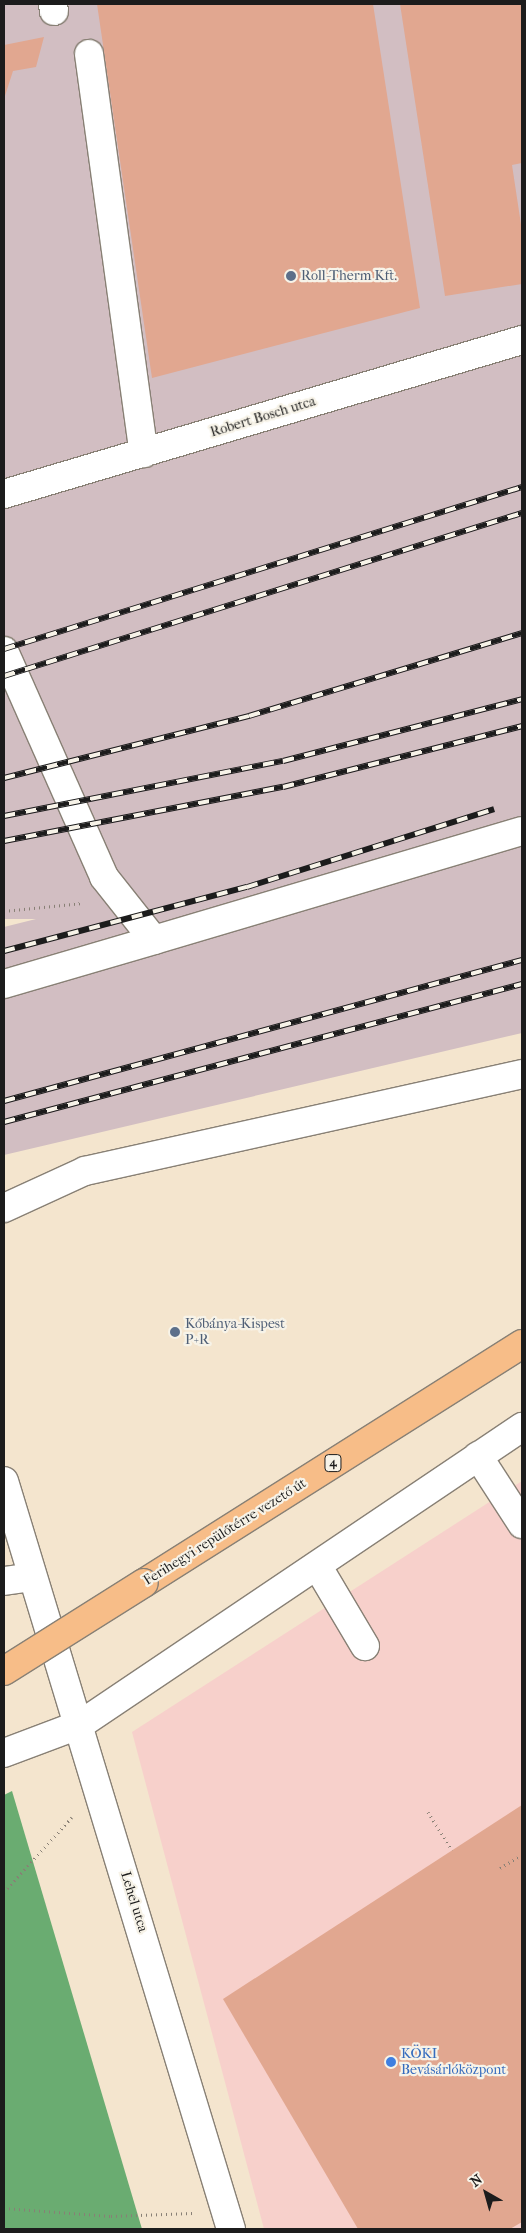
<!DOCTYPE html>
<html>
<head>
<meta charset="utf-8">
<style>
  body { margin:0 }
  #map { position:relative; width:526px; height:2233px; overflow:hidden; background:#f4e5ce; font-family:"IM FELL French Canon",serif }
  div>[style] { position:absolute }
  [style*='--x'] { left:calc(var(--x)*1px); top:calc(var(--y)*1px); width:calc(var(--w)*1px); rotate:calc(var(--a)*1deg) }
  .built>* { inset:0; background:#f7d0cb }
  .industrial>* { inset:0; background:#d2bec2 }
  .forest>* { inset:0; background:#6aac71 }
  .building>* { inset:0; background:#e1a790 }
  .path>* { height:3px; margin-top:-1.5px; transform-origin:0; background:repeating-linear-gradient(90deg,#888075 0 1px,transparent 0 5px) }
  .roads { filter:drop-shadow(1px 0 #888075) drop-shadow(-1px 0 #888075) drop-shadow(0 1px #888075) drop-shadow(0 -1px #888075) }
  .minor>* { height:28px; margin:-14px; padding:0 14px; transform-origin:14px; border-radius:14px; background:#fff }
  .major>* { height:28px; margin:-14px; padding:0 14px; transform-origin:14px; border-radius:14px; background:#f7bd88 }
  .rail>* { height:5.5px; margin-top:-2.75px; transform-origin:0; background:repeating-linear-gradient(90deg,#f7f3e8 0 11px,#1c1c1c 0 22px); box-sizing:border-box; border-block:1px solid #1c1c1c }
  .bridges { filter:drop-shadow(1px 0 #888075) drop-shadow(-1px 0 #888075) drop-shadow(0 1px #888075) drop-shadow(0 -1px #888075) }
  .major-bridge>* { height:28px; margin:-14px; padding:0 14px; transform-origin:14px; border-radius:14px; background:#f7bd88 }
  .dots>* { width:14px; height:14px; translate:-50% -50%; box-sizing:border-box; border:2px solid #f7f3e8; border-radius:50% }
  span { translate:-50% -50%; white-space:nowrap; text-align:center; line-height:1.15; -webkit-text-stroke:4.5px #f7f3e8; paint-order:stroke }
  .shield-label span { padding:1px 4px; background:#f7f3e8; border:1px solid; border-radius:4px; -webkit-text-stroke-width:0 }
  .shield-label { font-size:12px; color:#1c1c1c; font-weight:700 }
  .service-label { font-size:14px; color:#4e5e75 }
  .left { translate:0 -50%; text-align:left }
  .street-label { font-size:14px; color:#1c1c1c }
  .shop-label { font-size:14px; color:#366cbe }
  .frame { position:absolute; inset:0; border:5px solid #1c1c1c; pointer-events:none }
  .north { position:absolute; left:461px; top:2168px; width:50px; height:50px; -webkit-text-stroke:4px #f7f3e8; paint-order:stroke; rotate:322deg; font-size:14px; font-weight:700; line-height:20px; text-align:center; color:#1c1c1c }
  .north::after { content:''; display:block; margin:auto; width:18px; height:22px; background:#1c1c1c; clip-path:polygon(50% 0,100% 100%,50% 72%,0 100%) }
</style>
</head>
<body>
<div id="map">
  <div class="built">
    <i style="clip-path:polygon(522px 1481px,522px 2229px,264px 2229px,132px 1732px)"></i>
  </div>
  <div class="industrial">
    <i style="clip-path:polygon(4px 4px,522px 4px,522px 1033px,4px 1155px,4px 927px,36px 919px,4px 919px)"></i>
  </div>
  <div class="forest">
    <i style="clip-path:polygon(12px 1791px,142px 2229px,4px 2229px,4px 1795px)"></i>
  </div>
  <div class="building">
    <i style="clip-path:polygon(97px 4px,373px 4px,420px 308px,152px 378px)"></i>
    <i style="clip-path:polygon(400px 4px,522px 4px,522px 163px,512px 165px,522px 231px,522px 284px,445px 296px)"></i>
    <i style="clip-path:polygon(44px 37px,36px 67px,13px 71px,4px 99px,4px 45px)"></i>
    <i style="clip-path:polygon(522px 1805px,522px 2222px,510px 2229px,358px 2229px,223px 1999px)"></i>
  </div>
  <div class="path">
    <i style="--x:4;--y:911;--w:79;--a:-5.8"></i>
    <i style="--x:428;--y:1812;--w:45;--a:57.7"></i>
    <i style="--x:500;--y:1868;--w:26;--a:-31"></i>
    <i style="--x:4;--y:1892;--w:101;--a:-47.8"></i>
    <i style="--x:4;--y:2208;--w:107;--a:4.3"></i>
    <i style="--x:111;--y:2216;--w:82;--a:-2.1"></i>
  </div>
  <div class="roads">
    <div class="minor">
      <i style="--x:53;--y:4;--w:7;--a:82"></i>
      <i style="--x:89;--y:54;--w:403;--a:82.2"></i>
      <i style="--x:4;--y:494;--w:540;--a:-16.56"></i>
      <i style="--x:4;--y:651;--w:247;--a:66.1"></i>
      <i style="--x:104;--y:877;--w:80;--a:51.6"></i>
      <i style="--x:154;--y:940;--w:384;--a:-16.5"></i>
      <i style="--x:4;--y:984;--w:156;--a:-16.3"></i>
      <i style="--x:4;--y:1208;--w:89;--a:-24.6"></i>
      <i style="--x:85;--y:1171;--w:448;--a:-12.5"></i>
      <i style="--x:478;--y:1456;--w:81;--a:57.1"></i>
      <i style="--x:4;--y:1481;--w:782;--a:73.12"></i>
      <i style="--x:318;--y:1567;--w:92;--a:59.3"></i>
      <i style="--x:4;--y:1581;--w:27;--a:-8"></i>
      <i style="--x:4;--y:1753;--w:82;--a:-20.6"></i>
      <i style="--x:81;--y:1724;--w:532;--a:-33.96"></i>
    </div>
    <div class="major">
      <i style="--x:144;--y:1583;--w:447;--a:-32.3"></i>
    </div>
  </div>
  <div class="rail">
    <i style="--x:4;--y:649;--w:543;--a:-17.37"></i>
    <i style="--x:4;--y:676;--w:543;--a:-17.47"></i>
    <i style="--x:4;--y:778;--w:253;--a:-14.2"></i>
    <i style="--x:249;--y:716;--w:285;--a:-16.9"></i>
    <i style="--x:4;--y:816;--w:284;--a:-11.2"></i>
    <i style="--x:283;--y:761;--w:247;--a:-14.5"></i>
    <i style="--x:4;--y:841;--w:284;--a:-11"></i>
    <i style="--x:283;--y:787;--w:247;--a:-14.3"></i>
    <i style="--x:4;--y:951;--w:251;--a:-14.8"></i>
    <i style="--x:247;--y:887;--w:259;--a:-17.5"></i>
    <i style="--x:4;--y:1101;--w:537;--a:-15.23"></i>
    <i style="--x:4;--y:1122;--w:536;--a:-14.92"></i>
  </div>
  <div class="bridges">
    <div class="major-bridge">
      <i style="--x:4;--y:1671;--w:165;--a:-32.2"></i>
    </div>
  </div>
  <div class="dots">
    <i style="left:291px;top:276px;background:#5c6f8a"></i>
    <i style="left:175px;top:1332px;background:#5c6f8a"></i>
    <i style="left:391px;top:2062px;background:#3f7fe0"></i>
  </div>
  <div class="shield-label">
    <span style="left:333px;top:1463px">4</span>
  </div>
  <div class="service-label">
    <span class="left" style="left:301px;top:276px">Roll-Therm Kft.</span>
    <span class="left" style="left:185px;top:1332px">Kőbánya-Kispest<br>P+R</span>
  </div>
  <div class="street-label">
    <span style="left:263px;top:417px;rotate:-17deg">Robert Bosch utca</span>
    <span style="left:225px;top:1532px;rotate:-32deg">Ferihegyi repülőtérre vezető út</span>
    <span style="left:134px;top:1902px;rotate:73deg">Lehel utca</span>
  </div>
  <div class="shop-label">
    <span class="left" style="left:401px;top:2062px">KÖKI<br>Bevásárlóközpont</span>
  </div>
  <div class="frame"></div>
  <div class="north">N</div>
</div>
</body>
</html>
